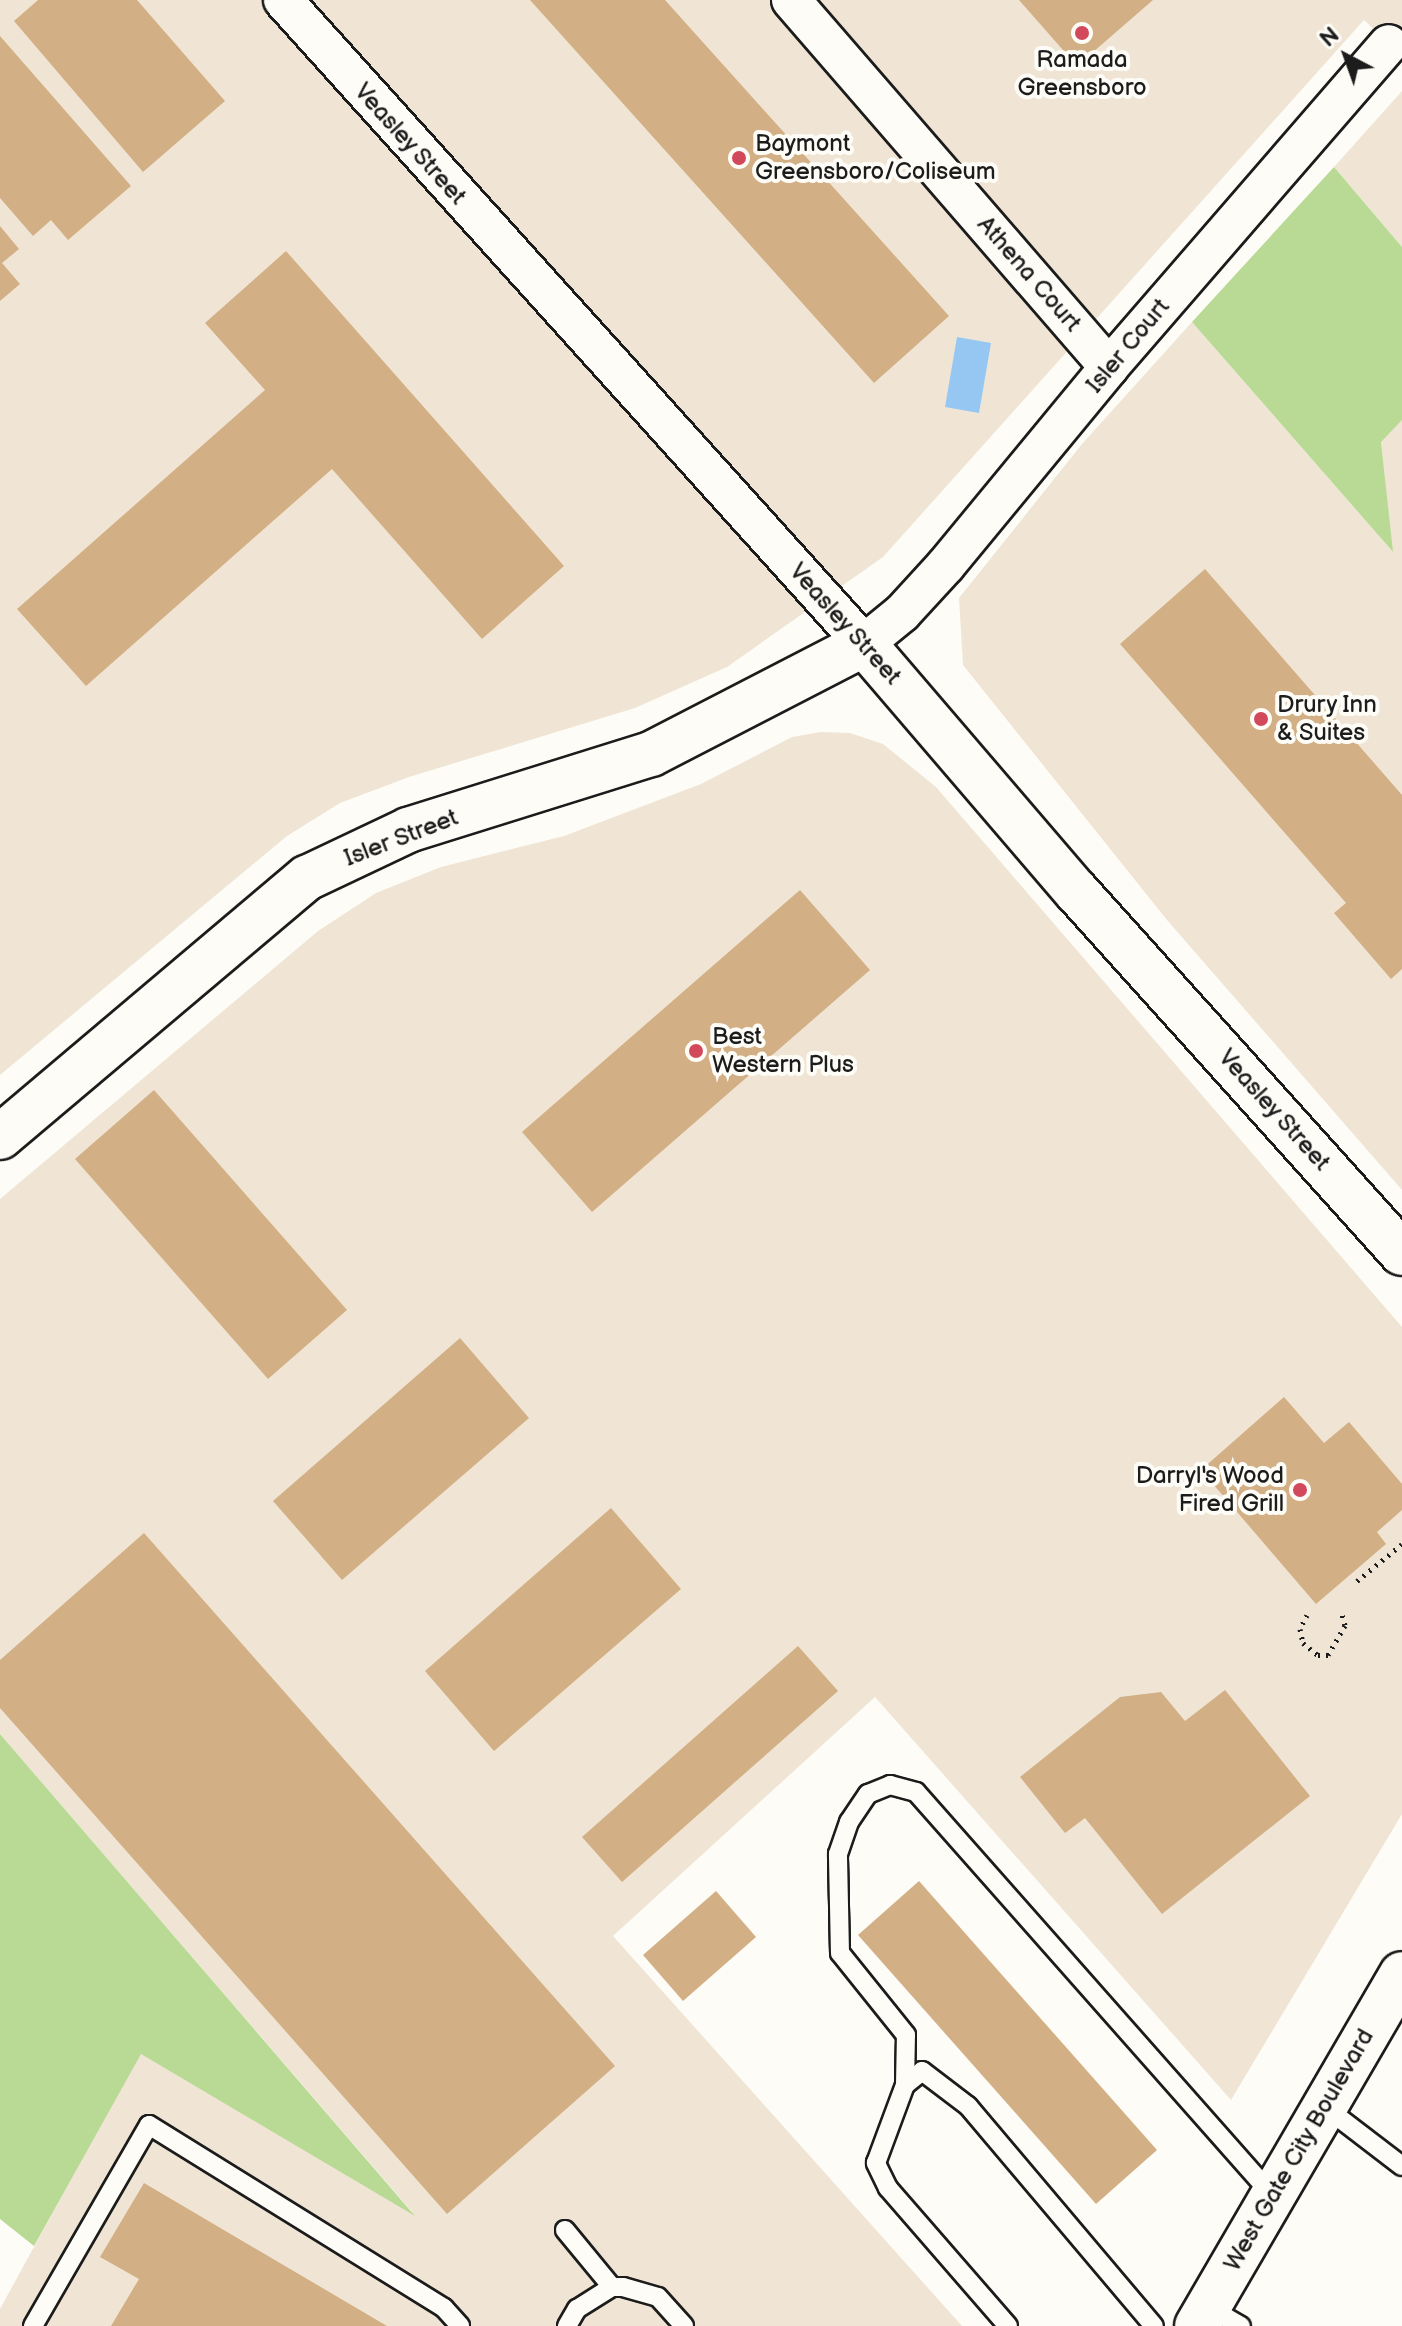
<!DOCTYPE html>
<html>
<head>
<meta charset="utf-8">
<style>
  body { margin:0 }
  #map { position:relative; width:1402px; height:2326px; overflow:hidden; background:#fdfcf7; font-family:"Balsamiq Sans",sans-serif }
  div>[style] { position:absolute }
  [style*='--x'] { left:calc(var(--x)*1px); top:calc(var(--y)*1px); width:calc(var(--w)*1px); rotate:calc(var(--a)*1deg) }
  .built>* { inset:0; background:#f0e5d4 }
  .green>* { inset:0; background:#b8da94 }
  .water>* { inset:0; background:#95c7f2 }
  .building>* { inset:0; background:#d2af84 }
  .path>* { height:5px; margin-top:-2.5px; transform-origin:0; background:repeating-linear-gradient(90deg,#1c1c1c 0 2px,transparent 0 8px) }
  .roads { filter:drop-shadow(2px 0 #1c1c1c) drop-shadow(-2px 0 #1c1c1c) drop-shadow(0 2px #1c1c1c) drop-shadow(0 -2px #1c1c1c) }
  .service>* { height:18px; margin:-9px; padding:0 9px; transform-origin:9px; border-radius:9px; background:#fdfcf7 }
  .minor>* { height:38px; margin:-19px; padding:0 19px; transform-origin:19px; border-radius:19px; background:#fdfcf7 }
  .tertiary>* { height:44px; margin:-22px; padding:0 22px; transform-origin:22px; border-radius:22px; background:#fdfcf7 }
  .primary>* { height:44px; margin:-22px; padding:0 22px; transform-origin:22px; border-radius:22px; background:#fdfcf7 }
  .dots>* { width:22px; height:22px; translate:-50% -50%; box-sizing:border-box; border:4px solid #fdfcf7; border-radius:50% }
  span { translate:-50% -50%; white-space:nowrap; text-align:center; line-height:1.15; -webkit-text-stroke:8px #fdfcf7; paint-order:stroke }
  .poi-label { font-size:24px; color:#1c1c1c }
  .left { translate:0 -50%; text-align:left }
  .right { translate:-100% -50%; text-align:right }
  .street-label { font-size:24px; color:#1c1c1c }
  .north { position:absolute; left:1306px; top:16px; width:80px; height:80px; -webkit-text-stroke:6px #fdfcf7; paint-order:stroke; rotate:319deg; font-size:22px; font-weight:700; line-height:32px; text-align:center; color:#1c1c1c }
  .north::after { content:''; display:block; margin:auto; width:28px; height:36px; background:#1c1c1c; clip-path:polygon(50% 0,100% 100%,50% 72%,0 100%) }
</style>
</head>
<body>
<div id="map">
  <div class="built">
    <i style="clip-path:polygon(0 0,1402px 0,1402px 56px,1364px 20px,883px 557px,727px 667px,635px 708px,409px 777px,340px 803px,287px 836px,0 1075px)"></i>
    <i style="clip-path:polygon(1402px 91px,1402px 247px,1334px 167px)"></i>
    <i style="clip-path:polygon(1192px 322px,1392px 551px,1381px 441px,1402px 420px,1402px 1190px,1167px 920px,963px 665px,959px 598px,1082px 444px)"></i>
    <i style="clip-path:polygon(821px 732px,850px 733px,883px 744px,936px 787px,1402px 1327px,1402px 1814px,1231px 2100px,875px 1697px,613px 1936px,962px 2326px,0 2326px,0 2309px,140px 2053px,413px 2213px,0 1734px,0 1199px,318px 931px,376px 893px,441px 867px,564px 836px,701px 784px,792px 737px)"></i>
  </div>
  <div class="green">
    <i style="clip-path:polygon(1334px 167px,1402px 247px,1402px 420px,1381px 442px,1393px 552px,1192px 322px)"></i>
    <i style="clip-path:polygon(0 1734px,415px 2216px,141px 2054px,34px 2246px,0 2219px)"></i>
  </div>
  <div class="water">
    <i style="clip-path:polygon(957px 337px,991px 343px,979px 413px,945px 407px)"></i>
  </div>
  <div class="building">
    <i style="clip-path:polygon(38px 0,137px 0,225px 101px,143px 172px,14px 21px)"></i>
    <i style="clip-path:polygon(530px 0,665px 0,949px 316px,874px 383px)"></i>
    <i style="clip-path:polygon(1019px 0,1153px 0,1077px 66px)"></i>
    <i style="clip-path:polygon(0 36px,131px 186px,68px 240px,51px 220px,33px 236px,0 198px)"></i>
    <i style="clip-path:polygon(0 226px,19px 249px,2px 263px,20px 284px,0 301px)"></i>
    <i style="clip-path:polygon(286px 251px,564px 566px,482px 639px,332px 469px,86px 686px,17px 609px,265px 390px,205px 323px)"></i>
    <i style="clip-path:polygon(1205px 569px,1402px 795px,1402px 969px,1391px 979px,1334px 913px,1346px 903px,1120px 644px)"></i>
    <i style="clip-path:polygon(800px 890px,870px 970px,592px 1212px,522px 1132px)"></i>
    <i style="clip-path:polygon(154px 1090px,347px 1310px,268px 1379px,75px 1159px)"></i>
    <i style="clip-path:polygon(460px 1338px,529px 1418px,342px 1580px,273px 1501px)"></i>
    <i style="clip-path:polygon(1284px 1397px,1324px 1443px,1349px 1422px,1402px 1484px,1402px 1510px,1377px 1532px,1386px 1544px,1316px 1604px,1201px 1470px)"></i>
    <i style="clip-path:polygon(611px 1508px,681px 1589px,494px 1751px,425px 1671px)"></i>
    <i style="clip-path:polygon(144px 1533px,615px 2066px,447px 2214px,0 1708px,0 1660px)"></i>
    <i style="clip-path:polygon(798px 1646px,838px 1691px,622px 1882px,582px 1837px)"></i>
    <i style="clip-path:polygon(1225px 1690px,1310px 1796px,1162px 1914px,1085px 1818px,1065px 1833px,1020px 1777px,1120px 1697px,1161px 1692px,1185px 1721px)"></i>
    <i style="clip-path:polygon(919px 1881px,1157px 2150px,1096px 2204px,858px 1935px)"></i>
    <i style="clip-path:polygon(716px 1891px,756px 1937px,683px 2001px,643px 1955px)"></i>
    <i style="clip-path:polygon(144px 2183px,387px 2326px,111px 2326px,139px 2279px,100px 2257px)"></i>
  </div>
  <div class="path">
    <i style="--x:1357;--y:1581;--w:58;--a:-39.4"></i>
    <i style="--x:1307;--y:1615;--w:16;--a:117"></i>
    <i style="--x:1300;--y:1629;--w:14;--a:78"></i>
    <i style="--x:1303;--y:1643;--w:19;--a:39"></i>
    <i style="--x:1318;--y:1655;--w:10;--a:0"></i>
    <i style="--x:1328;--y:1655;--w:34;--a:-60"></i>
    <i style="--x:1345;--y:1625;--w:15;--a:-106"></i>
  </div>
  <div class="roads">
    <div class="service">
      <i style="--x:905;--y:2085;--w:22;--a:-39"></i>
      <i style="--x:922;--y:2071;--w:58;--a:37.3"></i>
      <i style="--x:968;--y:2106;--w:288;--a:49.8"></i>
      <i style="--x:1325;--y:2107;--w:97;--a:37.5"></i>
      <i style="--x:565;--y:2230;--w:74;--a:50.5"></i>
      <i style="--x:1208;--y:2307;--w:38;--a:30"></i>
      <i style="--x:33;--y:2326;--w:232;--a:-60"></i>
      <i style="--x:149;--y:2125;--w:347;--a:31.8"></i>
      <i style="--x:444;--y:2308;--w:24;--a:48"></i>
      <i style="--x:567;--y:2326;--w:20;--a:-60"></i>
      <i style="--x:577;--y:2309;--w:41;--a:-32.2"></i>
      <i style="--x:612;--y:2287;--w:11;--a:0"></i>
      <i style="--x:623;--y:2287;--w:36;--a:16"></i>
      <i style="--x:658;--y:2297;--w:39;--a:48"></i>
      <i style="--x:1008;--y:2326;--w:183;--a:-131"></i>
      <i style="--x:888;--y:2188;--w:28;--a:-116"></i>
      <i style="--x:876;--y:2163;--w:83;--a:-69.6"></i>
      <i style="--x:905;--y:2085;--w:50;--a:-88.9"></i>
      <i style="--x:906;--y:2035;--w:105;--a:-128.8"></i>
      <i style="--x:840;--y:1953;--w:99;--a:-91.2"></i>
      <i style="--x:838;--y:1854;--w:34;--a:-71"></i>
      <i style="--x:849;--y:1822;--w:34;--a:-56"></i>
      <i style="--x:868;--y:1794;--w:24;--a:-22"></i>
      <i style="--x:890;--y:1785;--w:27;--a:15"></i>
      <i style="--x:916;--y:1792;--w:539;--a:48.53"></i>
    </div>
    <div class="minor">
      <i style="--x:283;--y:0;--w:867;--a:47.94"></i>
      <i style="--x:864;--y:644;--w:49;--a:-39.2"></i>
      <i style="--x:902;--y:613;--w:65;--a:-47.5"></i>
      <i style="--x:946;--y:565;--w:256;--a:-50.5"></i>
      <i style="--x:1109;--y:367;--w:427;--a:-49.1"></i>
      <i style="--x:791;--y:0;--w:486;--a:49.1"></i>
    </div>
    <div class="tertiary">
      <i style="--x:0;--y:1137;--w:402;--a:-40.2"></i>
      <i style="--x:307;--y:878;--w:112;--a:-25.4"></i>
      <i style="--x:408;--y:830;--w:255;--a:-17.4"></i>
      <i style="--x:651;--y:754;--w:240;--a:-27.3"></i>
      <i style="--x:864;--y:644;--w:326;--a:49.4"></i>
      <i style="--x:1076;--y:891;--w:487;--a:48"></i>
    </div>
    <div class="primary">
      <i style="--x:1197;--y:2326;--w:407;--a:-59.8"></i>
    </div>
  </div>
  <div class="dots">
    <i style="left:1082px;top:33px;background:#d1495b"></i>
    <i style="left:739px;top:158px;background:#d1495b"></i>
    <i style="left:1261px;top:719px;background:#d1495b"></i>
    <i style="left:696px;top:1051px;background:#d1495b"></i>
    <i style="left:1300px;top:1490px;background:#d1495b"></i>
  </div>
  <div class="poi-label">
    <span style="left:1082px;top:74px">Ramada<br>Greensboro</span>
    <span class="left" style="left:755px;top:158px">Baymont<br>Greensboro/Coliseum</span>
    <span class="left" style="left:1277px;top:719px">Drury Inn<br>&amp; Suites</span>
    <span class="left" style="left:712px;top:1051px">Best<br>Western Plus</span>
    <span class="right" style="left:1284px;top:1490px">Darryl's Wood<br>Fired Grill</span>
  </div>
  <div class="street-label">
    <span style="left:410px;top:144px;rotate:48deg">Veasley Street</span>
    <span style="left:1029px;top:274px;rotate:49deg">Athena Court</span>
    <span style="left:1128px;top:346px;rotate:-50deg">Isler Court</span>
    <span style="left:845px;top:624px;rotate:48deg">Veasley Street</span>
    <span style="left:401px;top:838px;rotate:-21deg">Isler Street</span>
    <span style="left:1274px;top:1110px;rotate:48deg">Veasley Street</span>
    <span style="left:1299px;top:2150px;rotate:-60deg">West Gate City Boulevard</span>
  </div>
  <div class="north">N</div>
</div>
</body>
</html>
